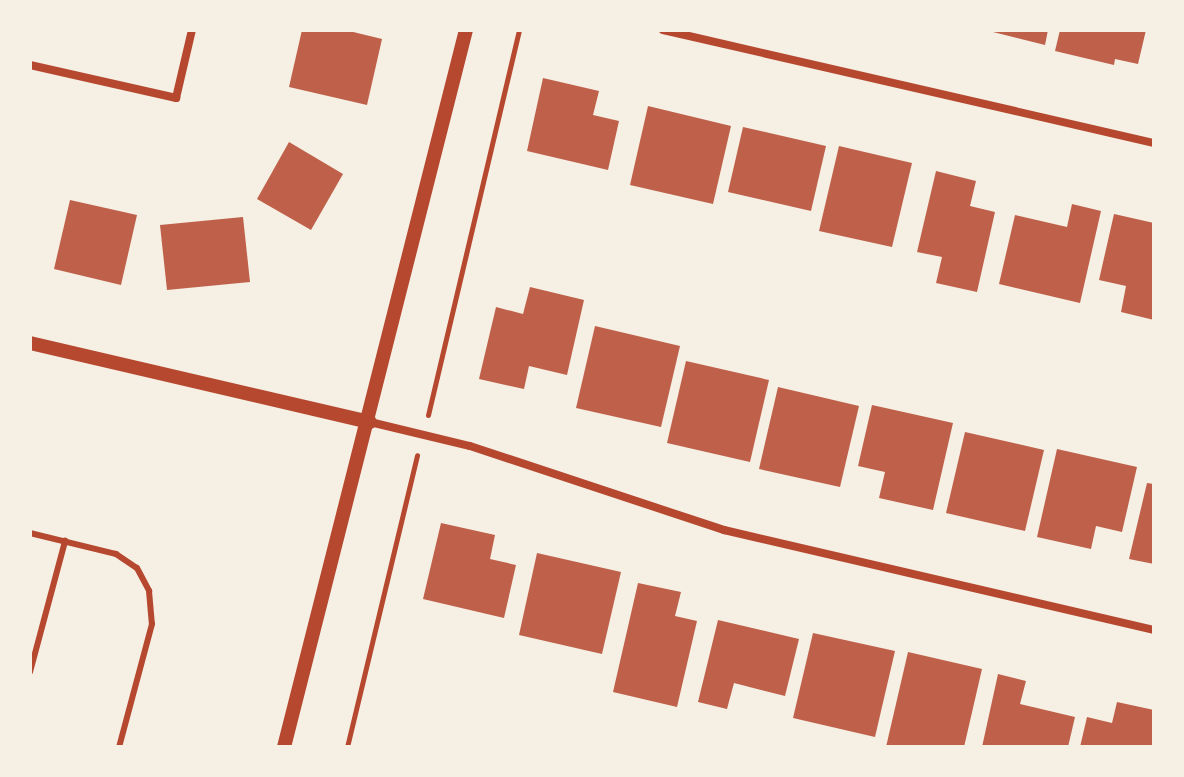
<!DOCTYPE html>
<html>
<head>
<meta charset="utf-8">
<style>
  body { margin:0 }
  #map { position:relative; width:1184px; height:777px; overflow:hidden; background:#f6efe4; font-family:Manrope,sans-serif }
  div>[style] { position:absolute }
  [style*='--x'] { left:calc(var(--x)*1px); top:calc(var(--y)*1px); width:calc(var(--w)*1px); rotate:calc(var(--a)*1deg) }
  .building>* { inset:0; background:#bf614a }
  .path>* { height:5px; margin:-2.5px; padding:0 2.5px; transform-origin:2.5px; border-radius:2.5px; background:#b5482f }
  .service>* { height:6px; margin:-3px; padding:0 3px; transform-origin:3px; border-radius:3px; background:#b5482f }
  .minor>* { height:8px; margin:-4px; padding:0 4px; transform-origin:4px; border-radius:4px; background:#b5482f }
  .tertiary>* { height:14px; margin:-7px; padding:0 7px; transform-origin:7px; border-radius:7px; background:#b5482f }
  span { translate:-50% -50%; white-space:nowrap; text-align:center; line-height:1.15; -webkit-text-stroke:8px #f6efe4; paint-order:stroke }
  .frame { position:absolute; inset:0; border:32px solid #f6efe4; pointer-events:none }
</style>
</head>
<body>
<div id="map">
  <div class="building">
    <i style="clip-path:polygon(302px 30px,345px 30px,382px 39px,367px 105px,289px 87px)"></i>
    <i style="clip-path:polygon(985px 30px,1048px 30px,1045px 45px)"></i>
    <i style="clip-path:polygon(1060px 30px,1146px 30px,1138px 64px,1115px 59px,1114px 65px,1055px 51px)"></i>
    <i style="clip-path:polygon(543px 78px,599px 91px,593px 115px,619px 121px,608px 170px,527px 151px)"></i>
    <i style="clip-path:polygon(648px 106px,731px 126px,713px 204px,630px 185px)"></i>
    <i style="clip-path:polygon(743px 127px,826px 146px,811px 211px,728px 192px)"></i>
    <i style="clip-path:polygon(289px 142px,343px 174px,311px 230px,257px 199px)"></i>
    <i style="clip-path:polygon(839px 146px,912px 163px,892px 247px,819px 231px)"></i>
    <i style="clip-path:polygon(936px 171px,976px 181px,970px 206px,995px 212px,977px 292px,936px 283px,942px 257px,917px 252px)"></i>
    <i style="clip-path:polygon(70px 200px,137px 215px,121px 285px,54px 269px)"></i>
    <i style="clip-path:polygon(1072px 204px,1101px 211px,1080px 303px,999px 284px,1015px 215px,1067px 227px)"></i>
    <i style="clip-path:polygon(1114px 214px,1154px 223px,1154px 320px,1121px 312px,1126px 286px,1099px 280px)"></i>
    <i style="clip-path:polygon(243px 217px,250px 282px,167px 290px,160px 225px)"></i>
    <i style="clip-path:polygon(530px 287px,584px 300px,567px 375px,529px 366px,524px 389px,479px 379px,496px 307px,523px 314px)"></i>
    <i style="clip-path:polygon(595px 326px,680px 346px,661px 427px,576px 408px)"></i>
    <i style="clip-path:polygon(686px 361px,769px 380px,750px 462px,667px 443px)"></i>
    <i style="clip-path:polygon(778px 387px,859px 406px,840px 487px,759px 469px)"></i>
    <i style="clip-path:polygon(872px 405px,953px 423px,933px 510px,879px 498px,885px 472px,858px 466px)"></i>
    <i style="clip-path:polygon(965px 432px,1044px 450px,1025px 531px,946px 513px)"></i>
    <i style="clip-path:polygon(1057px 449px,1137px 467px,1122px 532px,1096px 526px,1091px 549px,1037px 537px)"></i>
    <i style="clip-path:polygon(1147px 483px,1154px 484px,1154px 564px,1129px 559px)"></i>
    <i style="clip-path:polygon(441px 523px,495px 535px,490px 559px,516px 565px,504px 618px,423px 599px)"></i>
    <i style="clip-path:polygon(537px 553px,621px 572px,602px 654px,519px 635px)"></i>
    <i style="clip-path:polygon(638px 583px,681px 592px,675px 616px,697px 621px,677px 707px,613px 692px)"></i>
    <i style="clip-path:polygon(718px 620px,799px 639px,785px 696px,734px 683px,727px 709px,698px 702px)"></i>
    <i style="clip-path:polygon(813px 633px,895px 651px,875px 737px,793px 718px)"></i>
    <i style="clip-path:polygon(908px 652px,982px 669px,964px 747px,886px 747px)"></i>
    <i style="clip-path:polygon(998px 674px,1026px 681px,1020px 704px,1075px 717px,1068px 747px,982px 747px)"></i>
    <i style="clip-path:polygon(1117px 702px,1154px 710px,1154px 747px,1080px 747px,1087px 717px,1112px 723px)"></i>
  </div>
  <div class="path">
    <i style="--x:428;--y:415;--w:396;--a:-76.7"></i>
    <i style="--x:347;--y:747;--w:300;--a:-76.5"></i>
  </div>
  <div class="service">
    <i style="--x:30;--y:533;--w:89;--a:13.7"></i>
    <i style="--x:116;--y:554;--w:25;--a:34"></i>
    <i style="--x:137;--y:568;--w:26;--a:62"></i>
    <i style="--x:149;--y:591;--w:33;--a:85"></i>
    <i style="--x:152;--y:624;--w:127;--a:105"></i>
    <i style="--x:30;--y:672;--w:136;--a:-75"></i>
  </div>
  <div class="minor">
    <i style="--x:663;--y:30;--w:504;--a:12.96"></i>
    <i style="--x:30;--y:65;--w:150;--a:12.7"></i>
    <i style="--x:176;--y:98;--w:70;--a:-76.8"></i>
    <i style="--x:370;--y:422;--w:103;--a:13.5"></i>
    <i style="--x:470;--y:446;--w:268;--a:18.3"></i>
    <i style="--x:724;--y:530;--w:441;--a:13.1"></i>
  </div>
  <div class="tertiary">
    <i style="--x:30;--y:343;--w:349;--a:13.1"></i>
    <i style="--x:284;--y:747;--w:740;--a:-75.76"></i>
  </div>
  <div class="frame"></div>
</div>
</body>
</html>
